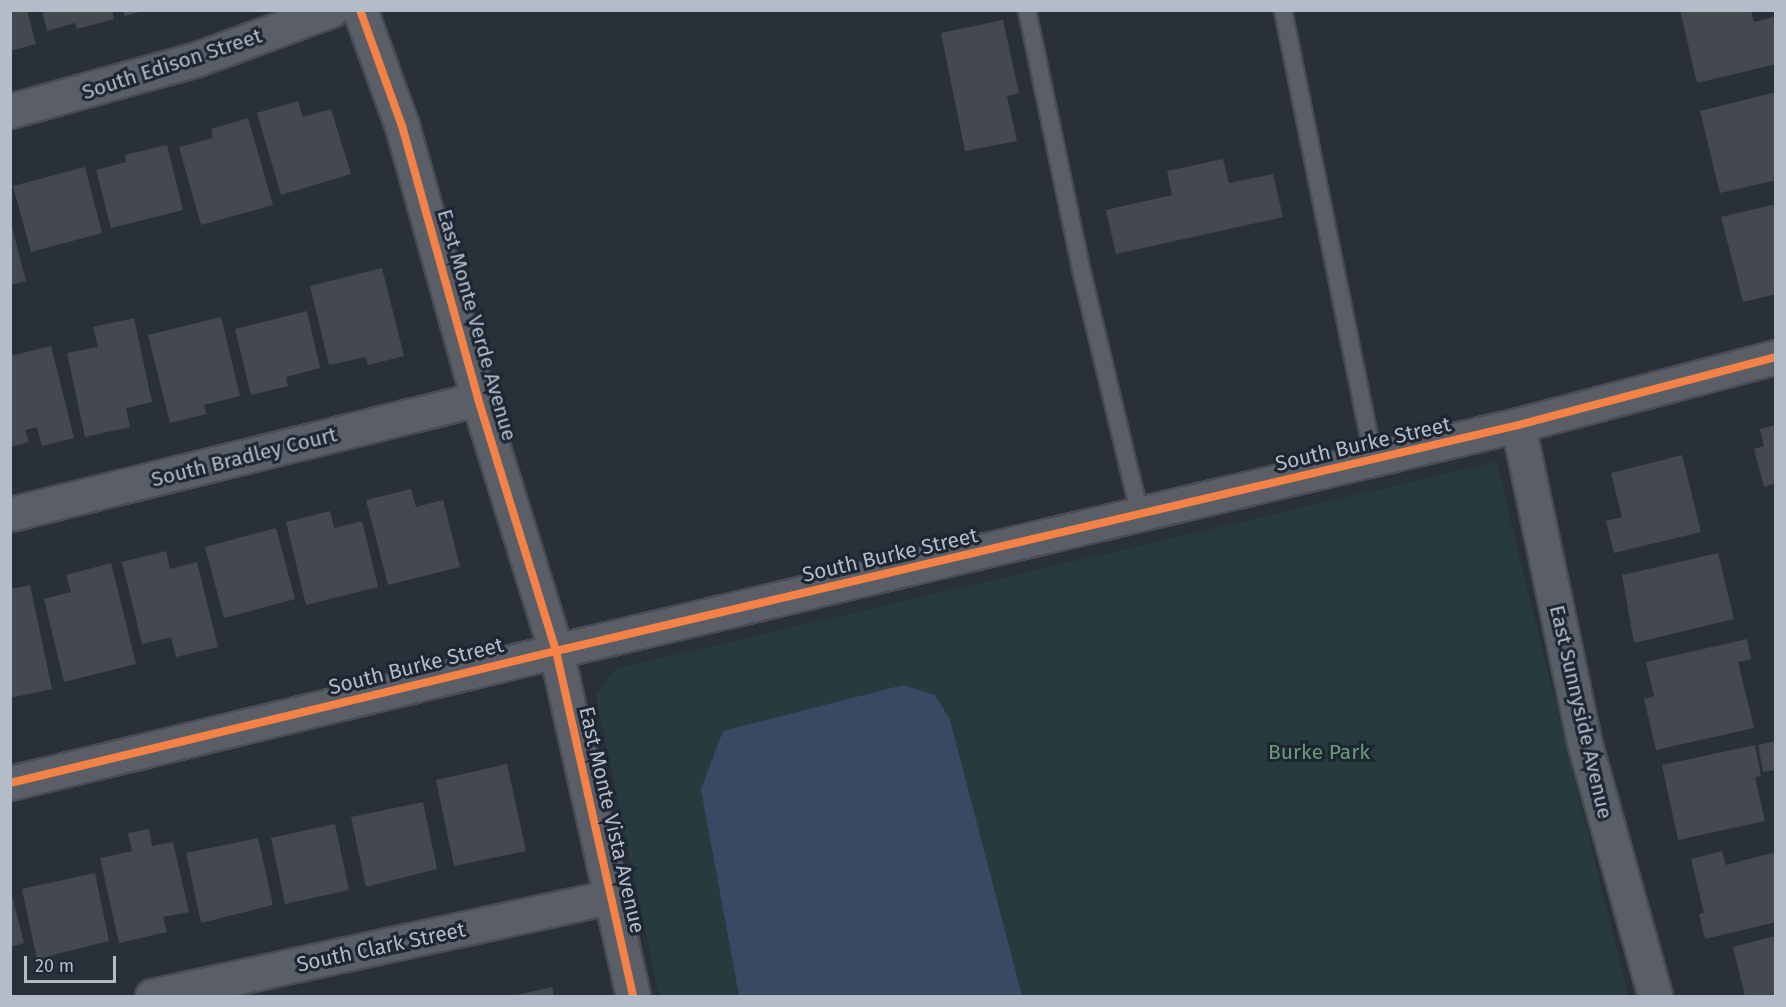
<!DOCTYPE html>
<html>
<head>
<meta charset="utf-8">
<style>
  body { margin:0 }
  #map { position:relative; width:1786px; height:1007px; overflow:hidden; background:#2a3038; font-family:"Fira Sans",sans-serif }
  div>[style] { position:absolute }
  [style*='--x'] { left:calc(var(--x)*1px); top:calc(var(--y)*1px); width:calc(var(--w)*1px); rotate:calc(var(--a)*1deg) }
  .green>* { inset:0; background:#273a3e }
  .water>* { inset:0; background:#384963 }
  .building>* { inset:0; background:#444950 }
  .roads { filter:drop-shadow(2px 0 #484c53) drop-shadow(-2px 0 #484c53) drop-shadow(0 2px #484c53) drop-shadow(0 -2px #484c53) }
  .service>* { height:16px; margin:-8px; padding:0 8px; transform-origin:8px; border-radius:8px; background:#5a5e66 }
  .minor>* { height:33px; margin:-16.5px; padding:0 16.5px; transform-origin:16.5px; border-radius:16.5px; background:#5a5e66 }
  .cycleway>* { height:8px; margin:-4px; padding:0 4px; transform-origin:4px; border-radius:4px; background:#f48246 }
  span { translate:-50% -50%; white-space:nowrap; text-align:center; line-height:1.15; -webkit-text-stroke:6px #1d2633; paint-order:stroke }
  .street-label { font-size:21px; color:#b4bcc9 }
  .park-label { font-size:21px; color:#6b9a76 }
  .frame { position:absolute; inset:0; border:12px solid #b4bcc9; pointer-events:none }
  .scale { position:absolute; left:24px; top:956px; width:92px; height:27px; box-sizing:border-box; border:3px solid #b4bcc9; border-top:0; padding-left:8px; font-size:18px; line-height:21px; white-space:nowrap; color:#b4bcc9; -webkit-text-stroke:4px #1d2633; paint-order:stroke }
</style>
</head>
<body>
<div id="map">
  <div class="green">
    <i style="clip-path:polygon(1496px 462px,1628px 996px,659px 996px,596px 696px,615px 669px)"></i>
  </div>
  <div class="water">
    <i style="clip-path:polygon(903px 685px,935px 695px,950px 720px,1022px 996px,739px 996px,701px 789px,723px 731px)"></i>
  </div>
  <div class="building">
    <i style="clip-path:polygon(10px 10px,27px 10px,36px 44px,10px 51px)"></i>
    <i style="clip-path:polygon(42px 10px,112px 10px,114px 19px,77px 29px,75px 23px,47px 31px)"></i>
    <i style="clip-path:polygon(123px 10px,143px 10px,143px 11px,125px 16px)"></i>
    <i style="clip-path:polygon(1680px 10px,1751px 10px,1754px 22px,1774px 17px,1776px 64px,1697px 83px)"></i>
    <i style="clip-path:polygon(1003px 20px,1019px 93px,1007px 96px,1017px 141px,965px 151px,941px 33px)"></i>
    <i style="clip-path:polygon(1776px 92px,1776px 180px,1720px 193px,1700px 111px)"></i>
    <i style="clip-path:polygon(298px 101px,303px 117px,331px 109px,351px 174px,281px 195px,257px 113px)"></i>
    <i style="clip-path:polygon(248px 118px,273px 205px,201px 225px,179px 147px,213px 138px,211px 129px)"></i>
    <i style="clip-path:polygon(167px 145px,183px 210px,111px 228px,96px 170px,126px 162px,125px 155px)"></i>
    <i style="clip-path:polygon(1223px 159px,1229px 183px,1273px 174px,1283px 217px,1116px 254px,1106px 210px,1172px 195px,1167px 171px)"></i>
    <i style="clip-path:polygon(85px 167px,102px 233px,31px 252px,13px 186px)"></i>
    <i style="clip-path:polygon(1776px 204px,1776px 294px,1743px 302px,1721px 217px)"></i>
    <i style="clip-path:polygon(10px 220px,26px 281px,10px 285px)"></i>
    <i style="clip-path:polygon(382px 268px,404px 356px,368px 365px,366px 357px,329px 365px,310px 286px)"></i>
    <i style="clip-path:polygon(307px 311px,320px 368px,286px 377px,288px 386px,251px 395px,235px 329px)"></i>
    <i style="clip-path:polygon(221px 317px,240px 396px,204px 405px,206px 414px,170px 423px,148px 335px)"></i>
    <i style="clip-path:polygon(134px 318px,152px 402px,126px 408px,130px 427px,85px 437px,67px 353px,98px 347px,93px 327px)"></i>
    <i style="clip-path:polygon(51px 346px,74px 438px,42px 446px,37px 427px,25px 430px,29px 442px,10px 447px,10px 356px)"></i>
    <i style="clip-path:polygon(1776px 425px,1776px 483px,1764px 487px,1754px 449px,1764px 446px,1760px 429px)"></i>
    <i style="clip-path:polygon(1682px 455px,1701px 532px,1614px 553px,1606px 521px,1622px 517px,1611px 473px)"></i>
    <i style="clip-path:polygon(411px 489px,416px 507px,443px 500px,460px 567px,388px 585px,366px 500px)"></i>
    <i style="clip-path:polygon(330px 511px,334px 528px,362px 521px,378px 587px,306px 605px,286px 522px)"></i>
    <i style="clip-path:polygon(276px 528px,295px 599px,224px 618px,205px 547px)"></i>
    <i style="clip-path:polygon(166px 551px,170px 569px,197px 562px,218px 647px,176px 657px,171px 637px,142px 644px,122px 562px)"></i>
    <i style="clip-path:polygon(1718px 553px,1734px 619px,1634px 643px,1622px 575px)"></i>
    <i style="clip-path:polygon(111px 563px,136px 664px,64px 682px,44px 599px,71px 592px,66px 575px)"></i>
    <i style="clip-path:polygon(30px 585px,52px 689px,10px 698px,10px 589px)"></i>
    <i style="clip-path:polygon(1747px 639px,1751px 659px,1738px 662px,1754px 728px,1656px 750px,1644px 699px,1654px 696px,1646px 662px)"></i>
    <i style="clip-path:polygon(1776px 741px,1776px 770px,1763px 772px,1758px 745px)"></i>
    <i style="clip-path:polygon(1755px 745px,1761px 776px,1755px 777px,1765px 821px,1678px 840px,1662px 765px)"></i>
    <i style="clip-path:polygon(507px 764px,526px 851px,454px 866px,436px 780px)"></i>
    <i style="clip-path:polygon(423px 802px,437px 869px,366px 887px,351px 817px)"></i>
    <i style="clip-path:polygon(335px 824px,349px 890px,285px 904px,271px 838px)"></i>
    <i style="clip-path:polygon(149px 829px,152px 846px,173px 842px,189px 912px,163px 917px,167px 932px,119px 943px,100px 858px,132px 851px,128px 833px)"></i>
    <i style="clip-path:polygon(258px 838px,273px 905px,201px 923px,186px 853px)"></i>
    <i style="clip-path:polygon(1722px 851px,1726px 865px,1776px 852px,1776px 922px,1705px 939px,1699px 914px,1704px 913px,1691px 859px)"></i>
    <i style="clip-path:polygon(95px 873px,109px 941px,37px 959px,22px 889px)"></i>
    <i style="clip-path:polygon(11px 892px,24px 943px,10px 947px,10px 893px)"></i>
    <i style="clip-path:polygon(1775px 936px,1776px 996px,1745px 996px,1733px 947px)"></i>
    <i style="clip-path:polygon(552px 987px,554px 996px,512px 996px)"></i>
  </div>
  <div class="roads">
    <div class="service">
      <i style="--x:1027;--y:10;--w:265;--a:78.2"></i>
      <i style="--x:1081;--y:269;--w:253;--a:76.5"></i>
      <i style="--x:1283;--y:10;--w:459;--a:78.6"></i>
    </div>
    <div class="minor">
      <i style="--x:360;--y:10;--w:123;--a:70.1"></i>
      <i style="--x:402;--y:126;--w:283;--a:74.4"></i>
      <i style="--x:478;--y:399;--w:264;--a:72.8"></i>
      <i style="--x:556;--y:651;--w:353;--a:77.4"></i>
      <i style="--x:10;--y:111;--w:194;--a:-15.5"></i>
      <i style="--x:197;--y:59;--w:143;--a:-20.1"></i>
      <i style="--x:1518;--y:425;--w:327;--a:78.2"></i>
      <i style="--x:1585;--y:745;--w:261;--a:74.4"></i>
      <i style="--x:10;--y:514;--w:482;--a:-13.8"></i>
      <i style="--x:10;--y:783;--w:562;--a:-13.59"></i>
      <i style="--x:556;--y:651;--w:988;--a:-13.22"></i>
      <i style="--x:1518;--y:425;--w:267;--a:-14.8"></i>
      <i style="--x:152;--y:996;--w:470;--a:-12.2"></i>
    </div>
  </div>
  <div class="cycleway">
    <i style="--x:360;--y:10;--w:123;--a:70.1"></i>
    <i style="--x:402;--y:126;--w:283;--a:74.4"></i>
    <i style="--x:478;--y:399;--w:264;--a:72.8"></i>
    <i style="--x:556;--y:651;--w:353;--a:77.4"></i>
    <i style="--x:10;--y:783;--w:562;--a:-13.59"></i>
    <i style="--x:556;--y:651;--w:988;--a:-13.22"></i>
    <i style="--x:1518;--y:425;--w:267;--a:-14.8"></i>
  </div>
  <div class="street-label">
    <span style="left:172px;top:64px;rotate:-18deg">South Edison Street</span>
    <span style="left:477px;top:325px;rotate:74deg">East Monte Verde Avenue</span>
    <span style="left:1363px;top:444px;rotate:-13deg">South Burke Street</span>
    <span style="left:244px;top:457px;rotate:-14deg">South Bradley Court</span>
    <span style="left:890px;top:555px;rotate:-13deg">South Burke Street</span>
    <span style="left:416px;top:666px;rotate:-14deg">South Burke Street</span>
    <span style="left:1581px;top:712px;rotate:77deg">East Sunnyside Avenue</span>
    <span style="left:612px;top:820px;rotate:77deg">East Monte Vista Avenue</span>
    <span style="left:381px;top:947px;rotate:-12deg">South Clark Street</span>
  </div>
  <div class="park-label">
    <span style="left:1319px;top:752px">Burke Park</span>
  </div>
  <div class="frame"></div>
  <div class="scale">20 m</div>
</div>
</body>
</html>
